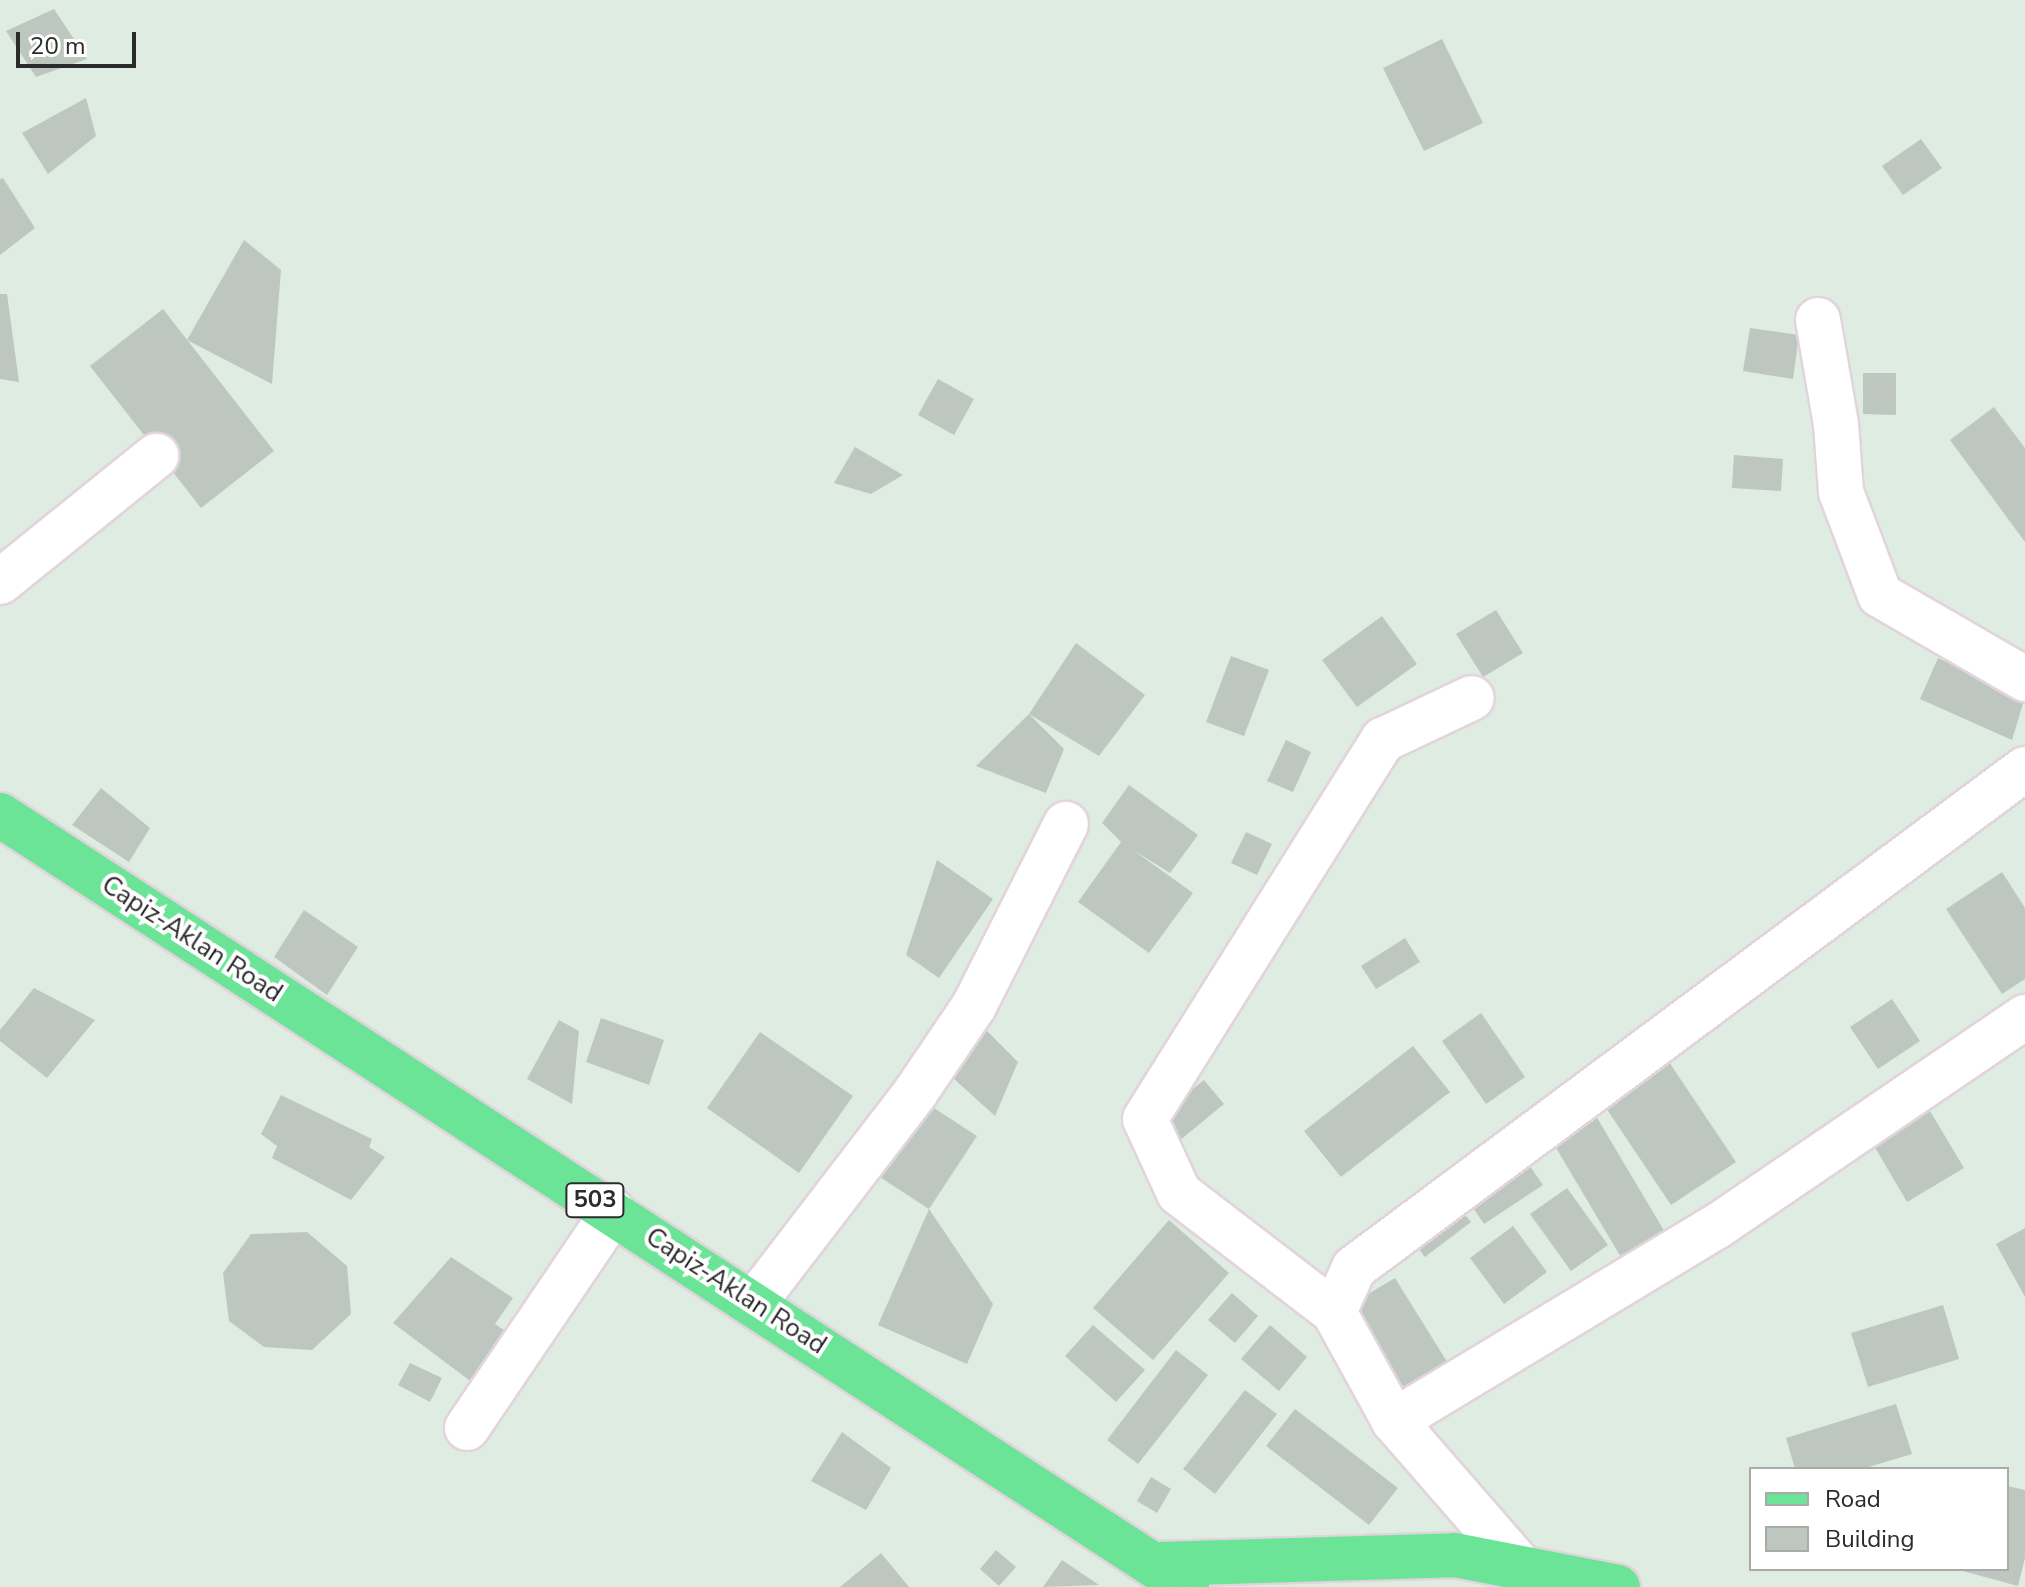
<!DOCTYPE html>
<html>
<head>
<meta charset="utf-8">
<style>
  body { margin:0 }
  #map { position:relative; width:2025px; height:1587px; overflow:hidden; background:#dfece1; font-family:"Nunito Sans",sans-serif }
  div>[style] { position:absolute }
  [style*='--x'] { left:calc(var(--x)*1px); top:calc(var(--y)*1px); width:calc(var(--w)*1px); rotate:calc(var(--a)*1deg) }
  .building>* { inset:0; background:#bec7bf }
  .roads { filter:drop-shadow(2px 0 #e2d4dc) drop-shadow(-2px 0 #e2d4dc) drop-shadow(0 2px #e2d4dc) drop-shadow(0 -2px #e2d4dc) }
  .minor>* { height:44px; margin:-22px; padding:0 22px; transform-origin:22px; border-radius:22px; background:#fff }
  .major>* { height:44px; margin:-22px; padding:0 22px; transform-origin:22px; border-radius:22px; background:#6be498 }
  span { translate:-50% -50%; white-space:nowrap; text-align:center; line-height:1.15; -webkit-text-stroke:8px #fff; paint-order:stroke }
  .shield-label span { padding:2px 6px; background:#fff; border:2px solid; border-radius:6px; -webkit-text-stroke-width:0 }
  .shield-label { font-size:24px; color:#2b2b2b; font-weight:700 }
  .street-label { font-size:26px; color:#2b2b2b }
  .legend { position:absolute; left:1749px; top:1467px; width:260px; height:104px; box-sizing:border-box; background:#fff; border:2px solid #aaa; margin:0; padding:10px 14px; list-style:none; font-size:24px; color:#2b2b2b }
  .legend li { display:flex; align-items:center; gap:16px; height:40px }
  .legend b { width:40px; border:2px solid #aaa }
  .scale { position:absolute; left:16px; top:32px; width:120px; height:36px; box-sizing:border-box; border:4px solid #2b2b2b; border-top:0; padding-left:10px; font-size:24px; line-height:28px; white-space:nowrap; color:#2b2b2b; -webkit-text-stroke:6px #fff; paint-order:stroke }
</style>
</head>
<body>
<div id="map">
  <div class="building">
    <i style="clip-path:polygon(54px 9px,87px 59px,36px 77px,6px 31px)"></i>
    <i style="clip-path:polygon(1442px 39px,1483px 123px,1424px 151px,1383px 68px)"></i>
    <i style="clip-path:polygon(86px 98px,96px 136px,48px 174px,22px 133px)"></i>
    <i style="clip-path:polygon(1921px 139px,1942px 168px,1903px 195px,1882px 166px)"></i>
    <i style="clip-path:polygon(3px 178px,35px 228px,0 255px,0 179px)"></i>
    <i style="clip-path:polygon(244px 240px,281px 270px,272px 384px,187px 340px)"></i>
    <i style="clip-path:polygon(0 294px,7px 294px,19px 382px,0 379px)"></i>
    <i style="clip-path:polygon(163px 309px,274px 451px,201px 508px,90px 366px)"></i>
    <i style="clip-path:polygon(1750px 328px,1799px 335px,1793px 379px,1743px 371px)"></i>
    <i style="clip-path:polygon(1863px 373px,1896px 373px,1896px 415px,1863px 414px)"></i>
    <i style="clip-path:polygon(938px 379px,974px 399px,954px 435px,918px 415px)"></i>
    <i style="clip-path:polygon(1994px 407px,2025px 448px,2025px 542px,1950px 440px)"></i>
    <i style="clip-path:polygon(855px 447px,903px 475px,871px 494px,834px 483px)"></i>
    <i style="clip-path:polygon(1734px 455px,1783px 459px,1781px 491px,1732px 488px)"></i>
    <i style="clip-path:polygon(1496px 610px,1523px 653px,1483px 677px,1456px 634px)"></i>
    <i style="clip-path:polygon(1382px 616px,1417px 664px,1357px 707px,1322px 660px)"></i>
    <i style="clip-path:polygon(1076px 643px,1145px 695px,1099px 756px,1029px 714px)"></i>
    <i style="clip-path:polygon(1231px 656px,1269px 670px,1244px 736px,1206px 722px)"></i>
    <i style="clip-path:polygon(1938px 658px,2025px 697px,2012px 740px,1920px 699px)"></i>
    <i style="clip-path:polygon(1029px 714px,1064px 749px,1046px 793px,976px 766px)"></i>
    <i style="clip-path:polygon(1286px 740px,1311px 752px,1293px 792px,1267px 781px)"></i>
    <i style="clip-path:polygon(1129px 785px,1198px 835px,1170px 873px,1133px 850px,1193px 893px,1149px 953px,1078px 902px,1121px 842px,1102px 823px)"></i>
    <i style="clip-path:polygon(101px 788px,150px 828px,129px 862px,72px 825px)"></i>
    <i style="clip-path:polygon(1246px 832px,1272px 844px,1257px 875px,1231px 863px)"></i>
    <i style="clip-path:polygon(937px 860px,993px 899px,939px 978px,906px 955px)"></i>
    <i style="clip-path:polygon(2002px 872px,2025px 908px,2025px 979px,2002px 994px,1946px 909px)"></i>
    <i style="clip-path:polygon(304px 910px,358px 947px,327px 995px,274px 957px)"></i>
    <i style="clip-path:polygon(1405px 938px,1420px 962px,1376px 989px,1361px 966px)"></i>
    <i style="clip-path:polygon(34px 988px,95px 1020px,47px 1078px,0 1041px,0 1030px)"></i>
    <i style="clip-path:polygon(1892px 999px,1920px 1041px,1878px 1069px,1850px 1027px)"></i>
    <i style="clip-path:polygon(1481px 1013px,1525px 1077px,1486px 1104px,1442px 1041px)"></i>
    <i style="clip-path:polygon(601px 1018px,664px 1040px,649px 1085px,586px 1062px)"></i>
    <i style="clip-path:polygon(559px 1020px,579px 1031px,572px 1104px,527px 1079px)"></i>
    <i style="clip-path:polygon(981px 1025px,1018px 1062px,995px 1116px,953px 1078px)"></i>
    <i style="clip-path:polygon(760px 1032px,853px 1096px,799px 1173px,707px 1108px)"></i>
    <i style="clip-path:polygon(1413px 1046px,1450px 1092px,1341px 1177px,1304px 1131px)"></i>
    <i style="clip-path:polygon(1665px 1056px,1736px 1162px,1671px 1205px,1600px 1099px)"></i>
    <i style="clip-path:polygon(1204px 1080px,1224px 1104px,1173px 1146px,1153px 1121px)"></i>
    <i style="clip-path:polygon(281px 1095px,372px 1139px,369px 1147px,385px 1157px,351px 1200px,272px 1158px,277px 1146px,261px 1134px)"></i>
    <i style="clip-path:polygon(917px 1097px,977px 1136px,929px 1209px,869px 1170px)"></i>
    <i style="clip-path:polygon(1590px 1106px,1666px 1234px,1622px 1259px,1546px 1131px)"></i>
    <i style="clip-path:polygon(1930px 1111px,1964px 1168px,1907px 1202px,1873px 1144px)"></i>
    <i style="clip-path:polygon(1522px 1155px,1543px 1185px,1484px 1224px,1463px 1193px)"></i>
    <i style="clip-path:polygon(1567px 1188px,1608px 1245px,1571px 1271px,1530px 1214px)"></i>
    <i style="clip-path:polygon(1455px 1202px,1471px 1222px,1425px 1257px,1409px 1237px)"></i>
    <i style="clip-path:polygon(929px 1209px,993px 1304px,967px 1364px,878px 1325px)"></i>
    <i style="clip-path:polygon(1169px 1220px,1229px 1273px,1153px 1360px,1093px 1308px)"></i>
    <i style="clip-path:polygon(1513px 1226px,1547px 1272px,1504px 1304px,1470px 1258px)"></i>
    <i style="clip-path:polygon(2025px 1228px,2025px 1297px,1996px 1244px)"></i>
    <i style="clip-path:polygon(307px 1232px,347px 1266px,351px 1314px,312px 1350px,264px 1347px,229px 1321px,223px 1273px,251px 1234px)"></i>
    <i style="clip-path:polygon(451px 1257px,513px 1298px,495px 1324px,513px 1336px,477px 1386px,393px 1323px)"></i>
    <i style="clip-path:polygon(1395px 1278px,1454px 1373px,1402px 1404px,1343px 1309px)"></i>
    <i style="clip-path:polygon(1232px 1293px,1258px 1316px,1235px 1343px,1208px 1320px)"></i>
    <i style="clip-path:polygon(1943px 1305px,1959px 1359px,1868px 1387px,1851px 1333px)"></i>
    <i style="clip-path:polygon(1093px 1325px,1145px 1370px,1116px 1402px,1065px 1356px)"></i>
    <i style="clip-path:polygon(1270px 1325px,1307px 1357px,1279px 1391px,1241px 1359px)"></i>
    <i style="clip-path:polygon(1176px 1350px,1208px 1375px,1138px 1464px,1107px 1440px)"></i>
    <i style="clip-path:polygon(410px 1363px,442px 1378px,430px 1402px,398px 1385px)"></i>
    <i style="clip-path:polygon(1245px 1390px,1277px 1414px,1215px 1494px,1183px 1469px)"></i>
    <i style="clip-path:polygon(1896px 1404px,1912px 1454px,1862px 1469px,1795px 1469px,1786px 1438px)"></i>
    <i style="clip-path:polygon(1295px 1409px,1398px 1488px,1369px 1525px,1266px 1446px)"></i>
    <i style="clip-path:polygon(842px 1432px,891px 1468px,866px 1510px,811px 1481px)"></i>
    <i style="clip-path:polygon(1151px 1477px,1171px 1489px,1157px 1513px,1137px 1501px)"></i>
    <i style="clip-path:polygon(2007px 1486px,2025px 1490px,2025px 1558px,2018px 1586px,1959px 1570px,2007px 1569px)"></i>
    <i style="clip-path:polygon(996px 1550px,1016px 1567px,999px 1586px,980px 1569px)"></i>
    <i style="clip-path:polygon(881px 1553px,909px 1587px,840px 1587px)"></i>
    <i style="clip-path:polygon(1062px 1560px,1099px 1585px,1043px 1587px)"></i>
  </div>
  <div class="roads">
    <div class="minor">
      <i style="--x:1818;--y:320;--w:106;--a:80.2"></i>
      <i style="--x:1836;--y:424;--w:68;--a:85.8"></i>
      <i style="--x:1841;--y:492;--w:110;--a:69.3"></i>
      <i style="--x:1880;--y:595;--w:168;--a:30.1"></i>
      <i style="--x:0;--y:582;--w:201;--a:-38.9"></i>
      <i style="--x:754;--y:1303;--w:265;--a:-52.5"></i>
      <i style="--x:915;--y:1093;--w:105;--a:-55.9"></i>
      <i style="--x:974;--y:1006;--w:204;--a:-63.2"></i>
      <i style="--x:1334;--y:1312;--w:195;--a:-142.5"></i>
      <i style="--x:1179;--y:1193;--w:81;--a:-114.7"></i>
      <i style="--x:1145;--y:1119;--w:448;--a:-57.9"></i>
      <i style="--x:1383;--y:740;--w:98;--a:-25.3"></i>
      <i style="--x:1394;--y:1421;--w:376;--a:-31.1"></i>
      <i style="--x:1716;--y:1227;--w:374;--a:-34.2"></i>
      <i style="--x:467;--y:1428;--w:261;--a:-55.9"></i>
      <i style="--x:1521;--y:1567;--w:194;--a:-131"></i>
      <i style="--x:1394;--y:1421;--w:124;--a:-118.8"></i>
      <i style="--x:1334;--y:1312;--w:48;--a:-65.6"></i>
      <i style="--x:1354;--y:1268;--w:836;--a:-36.64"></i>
    </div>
    <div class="major">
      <i style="--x:0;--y:815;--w:1416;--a:33.04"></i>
      <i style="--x:1158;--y:1564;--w:297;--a:-1.7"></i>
      <i style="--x:1455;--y:1555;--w:166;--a:11.1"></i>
    </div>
  </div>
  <div class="shield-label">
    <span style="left:595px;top:1200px">503</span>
  </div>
  <div class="street-label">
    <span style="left:192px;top:939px;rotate:33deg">Capiz-Aklan Road</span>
    <span style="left:736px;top:1291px;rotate:33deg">Capiz-Aklan Road</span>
  </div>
  <ul class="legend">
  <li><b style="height:10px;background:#6be498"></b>Road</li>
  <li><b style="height:22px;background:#bec7bf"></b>Building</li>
  </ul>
  <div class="scale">20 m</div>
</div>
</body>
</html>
